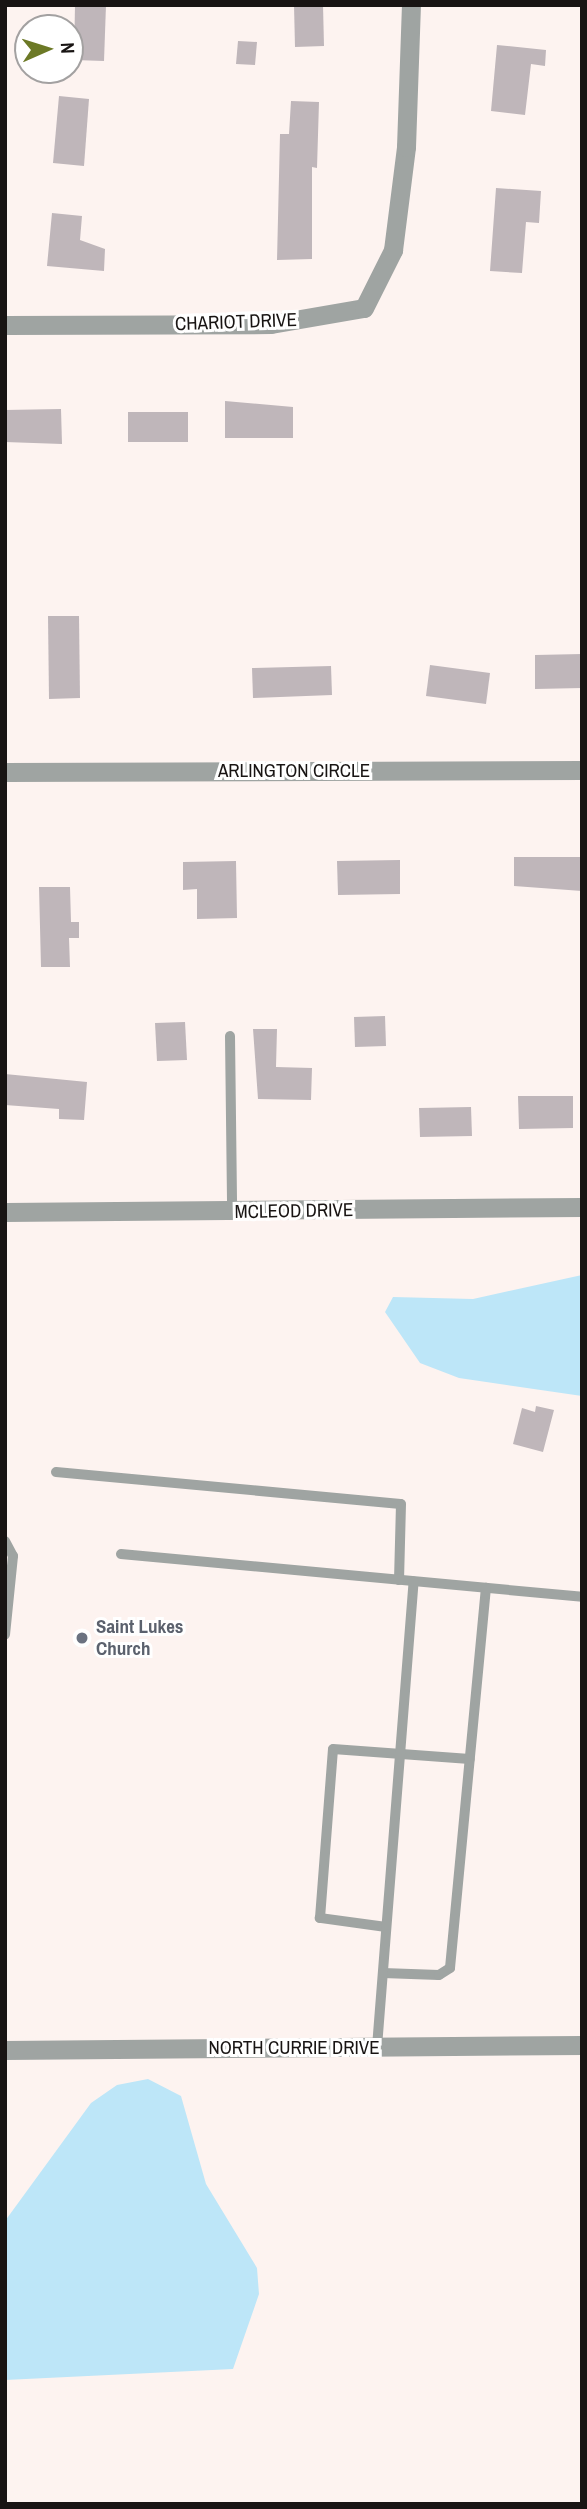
<!DOCTYPE html>
<html>
<head>
<meta charset="utf-8">
<style>
  body { margin:0 }
  #map { position:relative; width:587px; height:2509px; overflow:hidden; background:#fdf3f0; font-family:"Archivo Narrow",sans-serif }
  div>[style] { position:absolute }
  [style*='--x'] { left:calc(var(--x)*1px); top:calc(var(--y)*1px); width:calc(var(--w)*1px); rotate:calc(var(--a)*1deg) }
  .water>* { inset:0; background:#bde6f8 }
  .building>* { inset:0; background:#bfb6ba }
  .service>* { height:10px; margin:-5px; padding:0 5px; transform-origin:5px; border-radius:5px; background:#9fa4a2 }
  .minor>* { height:19px; margin:-9.5px; padding:0 9.5px; transform-origin:9.5px; border-radius:9.5px; background:#9fa4a2 }
  .tertiary>* { height:19px; margin:-9.5px; padding:0 9.5px; transform-origin:9.5px; border-radius:9.5px; background:#9fa4a2 }
  .dots>* { width:19px; height:19px; translate:-50% -50%; box-sizing:border-box; border:4px solid #fff; border-radius:50% }
  span { translate:-50% -50%; white-space:nowrap; text-align:center; line-height:1.15; -webkit-text-stroke:6px #fff; paint-order:stroke }
  .street-label { font-size:19px; color:#181413 }
  .worship-label { font-size:19px; color:#5b616d; font-weight:700 }
  .left { translate:0 -50%; text-align:left }
  .frame { position:absolute; inset:0; border:7px solid #181413; pointer-events:none }
  .north { position:absolute; left:14px; top:14px; width:70px; height:70px; box-sizing:border-box; background:#fff; border:2px solid #a3a1a1; border-radius:50%; rotate:87deg; font-size:19px; font-weight:700; line-height:28px; text-align:center; color:#181413 }
  .north::after { content:''; display:block; margin:auto; width:24px; height:32px; background:#6c7926; clip-path:polygon(50% 0,100% 100%,50% 72%,0 100%) }
</style>
</head>
<body>
<div id="map">
  <div class="water">
    <i style="clip-path:polygon(582px 1275px,582px 1396px,459px 1378px,420px 1363px,385px 1312px,393px 1297px,473px 1299px)"></i>
    <i style="clip-path:polygon(148px 2079px,181px 2096px,206px 2184px,257px 2268px,259px 2294px,233px 2369px,5px 2380px,5px 2221px,91px 2103px,117px 2085px)"></i>
  </div>
  <div class="building">
    <i style="clip-path:polygon(75px 5px,106px 5px,104px 61px,74px 60px)"></i>
    <i style="clip-path:polygon(294px 5px,323px 5px,324px 46px,295px 47px)"></i>
    <i style="clip-path:polygon(238px 41px,257px 42px,255px 65px,236px 64px)"></i>
    <i style="clip-path:polygon(497px 45px,546px 50px,545px 66px,531px 64px,525px 115px,491px 111px)"></i>
    <i style="clip-path:polygon(59px 96px,89px 99px,84px 166px,53px 163px)"></i>
    <i style="clip-path:polygon(291px 101px,319px 102px,317px 168px,312px 167px,312px 259px,277px 260px,280px 134px,289px 134px)"></i>
    <i style="clip-path:polygon(496px 188px,541px 191px,539px 223px,526px 222px,522px 273px,490px 271px)"></i>
    <i style="clip-path:polygon(52px 213px,82px 216px,80px 240px,105px 249px,104px 271px,47px 266px)"></i>
    <i style="clip-path:polygon(225px 401px,293px 407px,293px 438px,225px 438px)"></i>
    <i style="clip-path:polygon(61px 409px,62px 444px,5px 442px,5px 410px)"></i>
    <i style="clip-path:polygon(128px 412px,188px 412px,188px 442px,128px 442px)"></i>
    <i style="clip-path:polygon(48px 616px,79px 616px,80px 698px,49px 699px)"></i>
    <i style="clip-path:polygon(582px 654px,582px 688px,535px 689px,535px 655px)"></i>
    <i style="clip-path:polygon(430px 665px,490px 673px,486px 704px,426px 696px)"></i>
    <i style="clip-path:polygon(331px 666px,332px 695px,253px 698px,252px 668px)"></i>
    <i style="clip-path:polygon(514px 857px,582px 857px,582px 891px,514px 886px)"></i>
    <i style="clip-path:polygon(400px 860px,400px 894px,338px 895px,337px 861px)"></i>
    <i style="clip-path:polygon(236px 861px,237px 918px,197px 919px,197px 889px,183px 890px,183px 862px)"></i>
    <i style="clip-path:polygon(39px 887px,70px 887px,71px 922px,79px 922px,79px 938px,69px 938px,70px 967px,41px 967px)"></i>
    <i style="clip-path:polygon(385px 1016px,386px 1046px,355px 1047px,354px 1017px)"></i>
    <i style="clip-path:polygon(185px 1022px,187px 1060px,157px 1061px,155px 1023px)"></i>
    <i style="clip-path:polygon(253px 1029px,277px 1029px,276px 1067px,312px 1068px,311px 1100px,258px 1099px)"></i>
    <i style="clip-path:polygon(5px 1074px,87px 1082px,84px 1120px,59px 1119px,59px 1109px,5px 1105px)"></i>
    <i style="clip-path:polygon(518px 1096px,573px 1096px,573px 1128px,519px 1129px)"></i>
    <i style="clip-path:polygon(471px 1107px,472px 1136px,420px 1137px,419px 1108px)"></i>
    <i style="clip-path:polygon(536px 1406px,554px 1410px,543px 1452px,513px 1444px,522px 1408px,535px 1412px)"></i>
  </div>
  <div class="service">
    <i style="--x:230;--y:1036;--w:175;--a:89.3"></i>
    <i style="--x:56;--y:1472;--w:346;--a:5.3"></i>
    <i style="--x:401;--y:1504;--w:76;--a:91.5"></i>
    <i style="--x:5;--y:1541;--w:17;--a:62"></i>
    <i style="--x:13;--y:1556;--w:79;--a:95.8"></i>
    <i style="--x:121;--y:1554;--w:463;--a:5.3"></i>
    <i style="--x:386;--y:1927;--w:67;--a:-172.2"></i>
    <i style="--x:320;--y:1918;--w:169;--a:-85.6"></i>
    <i style="--x:333;--y:1749;--w:137;--a:4.2"></i>
    <i style="--x:383;--y:1973;--w:56;--a:2"></i>
    <i style="--x:439;--y:1975;--w:13;--a:-32"></i>
    <i style="--x:450;--y:1968;--w:382;--a:-84.6"></i>
    <i style="--x:377;--y:2047;--w:467;--a:-85.5"></i>
  </div>
  <div class="minor">
    <i style="--x:5;--y:325;--w:266;--a:-0.2"></i>
    <i style="--x:271;--y:324;--w:94;--a:-9.8"></i>
    <i style="--x:364;--y:308;--w:65;--a:-63.4"></i>
    <i style="--x:393;--y:250;--w:104;--a:-82.8"></i>
    <i style="--x:406;--y:147;--w:142;--a:-88"></i>
    <i style="--x:5;--y:772;--w:577;--a:-0.2"></i>
    <i style="--x:5;--y:1212;--w:577;--a:-0.5"></i>
  </div>
  <div class="tertiary">
    <i style="--x:5;--y:2050;--w:577;--a:-0.5"></i>
  </div>
  <div class="dots">
    <i style="left:82px;top:1638px;background:#6b7280"></i>
  </div>
  <div class="street-label">
    <span style="left:236px;top:322px;rotate:-2deg">CHARIOT DRIVE</span>
    <span style="left:294px;top:771px">ARLINGTON CIRCLE</span>
    <span style="left:294px;top:1211px;rotate:-1deg">MCLEOD DRIVE</span>
    <span style="left:294px;top:2048px">NORTH CURRIE DRIVE</span>
  </div>
  <div class="worship-label">
    <span class="left" style="left:96px;top:1638px">Saint Lukes<br>Church</span>
  </div>
  <div class="frame"></div>
  <div class="north">N</div>
</div>
</body>
</html>
